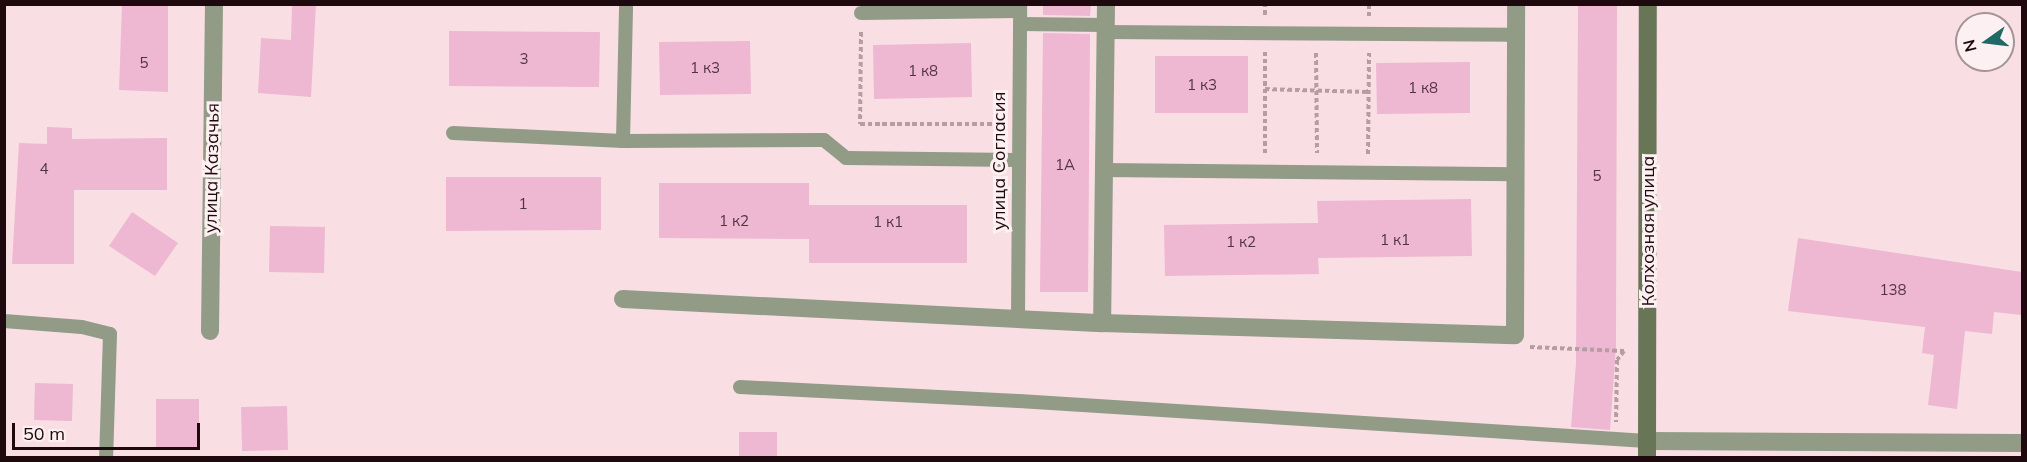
<!DOCTYPE html>
<html>
<head>
<meta charset="utf-8">
<style>
  body { margin:0 }
  #map { position:relative; width:2027px; height:462px; overflow:hidden; background:#f9dfe3; font-family:Mulish,sans-serif }
  div>[style] { position:absolute }
  [style*='--x'] { left:calc(var(--x)*1px); top:calc(var(--y)*1px); width:calc(var(--w)*1px); rotate:calc(var(--a)*1deg) }
  .building>* { inset:0; background:#eeb7d2 }
  .path>* { height:4px; margin-top:-2px; transform-origin:0; background:repeating-linear-gradient(90deg,#b59da1 0 4.5px,transparent 0 7.5px) }
  .lane>* { height:14px; margin:-7px; padding:0 7px; transform-origin:7px; border-radius:7px; background:#919b86 }
  .street>* { height:18px; margin:-9px; padding:0 9px; transform-origin:9px; border-radius:9px; background:#919b86 }
  .secondary>* { height:18px; margin:-9px; padding:0 9px; transform-origin:9px; border-radius:9px; background:#687657 }
  span { translate:-50% -50%; white-space:nowrap; text-align:center; line-height:1.15; -webkit-text-stroke:6px #fdf0f2; paint-order:stroke }
  .number-label { font-size:15px; color:#52343f }
  .number-label span { -webkit-text-stroke-width:0 }
  .street-label { font-size:18px; color:#1e090e }
  .frame { position:absolute; inset:0; border:6px solid #1e090e; pointer-events:none }
  .north { position:absolute; left:1955px; top:12px; width:60px; height:60px; box-sizing:border-box; background:#fdf0f2; border:2px solid #a49497; border-radius:50%; rotate:256deg; font-size:16px; font-weight:700; line-height:24px; text-align:center; color:#1e090e }
  .north::after { content:''; display:block; margin:auto; width:21px; height:27px; background:#1f6a64; clip-path:polygon(50% 0,100% 100%,50% 72%,0 100%) }
  .scale { position:absolute; left:12px; top:423px; width:188px; height:27px; box-sizing:border-box; border:3px solid #1e090e; border-top:0; padding-left:8px; font-size:18px; line-height:21px; white-space:nowrap; color:#1e090e; -webkit-text-stroke:4px #fdf0f2; paint-order:stroke }
</style>
</head>
<body>
<div id="map">
  <div class="building">
    <i style="clip-path:polygon(122px 4px,168px 4px,168px 92px,119px 90px)"></i>
    <i style="clip-path:polygon(292px 4px,316px 4px,311px 97px,258px 93px,261px 38px,291px 40px)"></i>
    <i style="clip-path:polygon(1043px 4px,1091px 4px,1090px 16px,1043px 15px)"></i>
    <i style="clip-path:polygon(1578px 4px,1617px 4px,1616px 347px,1610px 430px,1571px 427px,1576px 363px)"></i>
    <i style="clip-path:polygon(449px 31px,600px 32px,599px 87px,449px 86px)"></i>
    <i style="clip-path:polygon(1043px 33px,1090px 34px,1088px 292px,1040px 292px)"></i>
    <i style="clip-path:polygon(750px 41px,751px 94px,660px 95px,659px 42px)"></i>
    <i style="clip-path:polygon(971px 43px,972px 97px,874px 99px,873px 45px)"></i>
    <i style="clip-path:polygon(1155px 56px,1248px 56px,1248px 113px,1155px 113px)"></i>
    <i style="clip-path:polygon(1470px 62px,1470px 113px,1377px 114px,1376px 63px)"></i>
    <i style="clip-path:polygon(47px 127px,72px 128px,72px 139px,167px 138px,167px 190px,74px 190px,74px 264px,12px 264px,19px 143px,47px 144px)"></i>
    <i style="clip-path:polygon(446px 177px,601px 177px,601px 230px,446px 231px)"></i>
    <i style="clip-path:polygon(659px 183px,809px 183px,809px 205px,967px 205px,967px 263px,809px 263px,809px 239px,659px 238px)"></i>
    <i style="clip-path:polygon(1471px 199px,1472px 256px,1318px 258px,1319px 274px,1165px 276px,1164px 225px,1318px 223px,1317px 201px)"></i>
    <i style="clip-path:polygon(132px 212px,178px 243px,155px 276px,109px 246px)"></i>
    <i style="clip-path:polygon(270px 226px,325px 227px,324px 273px,269px 272px)"></i>
    <i style="clip-path:polygon(1798px 238px,2022px 272px,2022px 315px,1994px 312px,1992px 334px,1965px 331px,1957px 409px,1928px 405px,1934px 355px,1922px 353px,1925px 327px,1788px 311px)"></i>
    <i style="clip-path:polygon(35px 383px,73px 384px,72px 421px,34px 420px)"></i>
    <i style="clip-path:polygon(156px 399px,199px 399px,199px 447px,156px 447px)"></i>
    <i style="clip-path:polygon(287px 406px,288px 450px,242px 451px,241px 407px)"></i>
    <i style="clip-path:polygon(739px 432px,777px 432px,777px 458px,739px 458px)"></i>
  </div>
  <div class="path">
    <i style="--x:1265;--y:15;--w:11;--a:-90"></i>
    <i style="--x:1369;--y:16;--w:12;--a:-90"></i>
    <i style="--x:861;--y:32;--w:92;--a:90.6"></i>
    <i style="--x:860;--y:124;--w:140;--a:0"></i>
    <i style="--x:1316;--y:53;--w:100;--a:89.4"></i>
    <i style="--x:1265;--y:89;--w:104;--a:1.7"></i>
    <i style="--x:1265;--y:153;--w:101;--a:-90"></i>
    <i style="--x:1368;--y:154;--w:101;--a:-89.4"></i>
    <i style="--x:1530;--y:347;--w:94;--a:2.4"></i>
    <i style="--x:1624;--y:351;--w:11;--a:128"></i>
    <i style="--x:1617;--y:360;--w:62;--a:90.9"></i>
  </div>
  <div class="lane">
    <i style="--x:861;--y:13;--w:159;--a:-0.7"></i>
    <i style="--x:1020;--y:24;--w:85;--a:0.7"></i>
    <i style="--x:1105;--y:32;--w:410;--a:0.4"></i>
    <i style="--x:453;--y:133;--w:170;--a:2.7"></i>
    <i style="--x:623;--y:141;--w:201;--a:-0.3"></i>
    <i style="--x:824;--y:140;--w:28;--a:39"></i>
    <i style="--x:846;--y:158;--w:170;--a:0.7"></i>
    <i style="--x:623;--y:141;--w:137;--a:-88.7"></i>
    <i style="--x:1104;--y:170;--w:411;--a:0.6"></i>
    <i style="--x:1018;--y:317;--w:313;--a:-89.6"></i>
    <i style="--x:4;--y:321;--w:78;--a:4.4"></i>
    <i style="--x:82;--y:327;--w:29;--a:14"></i>
    <i style="--x:110;--y:334;--w:124;--a:91.8"></i>
    <i style="--x:740;--y:387;--w:279;--a:2.9"></i>
    <i style="--x:1019;--y:401;--w:629;--a:3.64"></i>
  </div>
  <div class="street">
    <i style="--x:1106;--y:4;--w:319;--a:90.7"></i>
    <i style="--x:1102;--y:323;--w:413;--a:1.7"></i>
    <i style="--x:1515;--y:335;--w:331;--a:-89.8"></i>
    <i style="--x:623;--y:299;--w:480;--a:2.9"></i>
    <i style="--x:210;--y:331;--w:327;--a:-89.3"></i>
    <i style="--x:1647;--y:441;--w:375;--a:0.3"></i>
  </div>
  <div class="secondary">
    <i style="--x:1647;--y:458;--w:454;--a:-89.9"></i>
  </div>
  <div class="number-label">
    <span style="left:524px;top:59px">3</span>
    <span style="left:144px;top:63px">5</span>
    <span style="left:705px;top:68px">1 к3</span>
    <span style="left:923px;top:71px">1 к8</span>
    <span style="left:1202px;top:85px">1 к3</span>
    <span style="left:1423px;top:88px">1 к8</span>
    <span style="left:1065px;top:165px">1А</span>
    <span style="left:44px;top:169px">4</span>
    <span style="left:1597px;top:176px">5</span>
    <span style="left:523px;top:204px">1</span>
    <span style="left:734px;top:221px">1 к2</span>
    <span style="left:888px;top:222px">1 к1</span>
    <span style="left:1395px;top:240px">1 к1</span>
    <span style="left:1241px;top:242px">1 к2</span>
    <span style="left:1893px;top:290px">138</span>
  </div>
  <div class="street-label">
    <span style="left:999px;top:161px;rotate:-90deg">улица Согласия</span>
    <span style="left:212px;top:168px;rotate:-89deg">улица Казачья</span>
    <span style="left:1648px;top:231px;rotate:-90deg">Колхозная улица</span>
  </div>
  <div class="frame"></div>
  <div class="north">N</div>
  <div class="scale">50 m</div>
</div>
</body>
</html>
